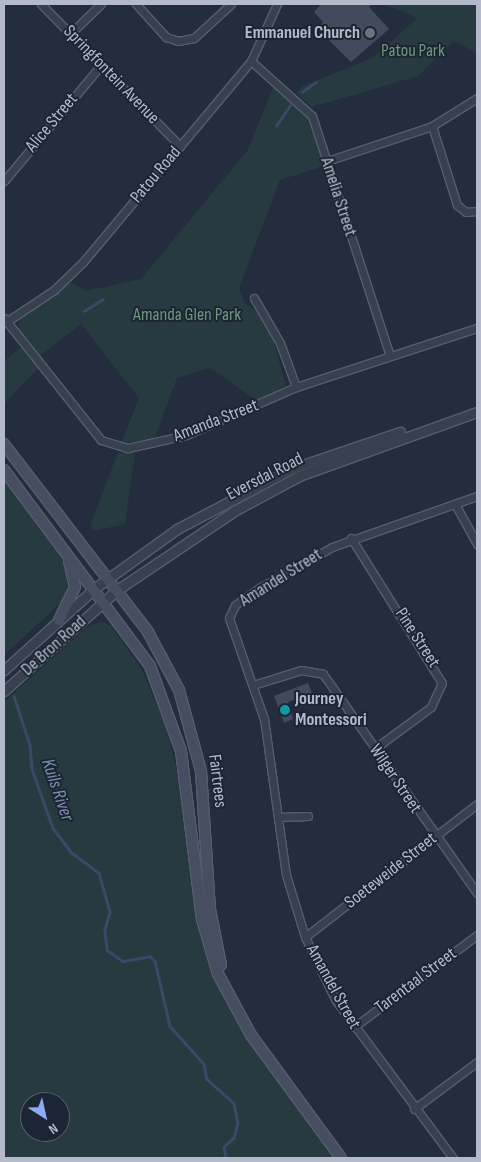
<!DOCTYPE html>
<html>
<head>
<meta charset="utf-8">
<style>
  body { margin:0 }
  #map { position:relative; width:481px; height:1162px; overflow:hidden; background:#242d3e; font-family:"Sofia Sans Condensed",sans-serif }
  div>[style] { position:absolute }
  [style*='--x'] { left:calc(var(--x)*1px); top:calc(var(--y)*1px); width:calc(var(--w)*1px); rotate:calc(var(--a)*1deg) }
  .green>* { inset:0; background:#263a3f }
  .stream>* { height:2.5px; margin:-1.25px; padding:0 1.25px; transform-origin:1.25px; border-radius:1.25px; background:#3a4966 }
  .building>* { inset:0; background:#414b5d }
  .roads { filter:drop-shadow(1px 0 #565d6c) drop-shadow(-1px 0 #565d6c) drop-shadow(0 1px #565d6c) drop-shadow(0 -1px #565d6c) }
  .minor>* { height:7px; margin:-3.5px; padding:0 3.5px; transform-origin:3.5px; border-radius:3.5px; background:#383f4e }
  .tertiary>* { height:9px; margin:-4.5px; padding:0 4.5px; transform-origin:4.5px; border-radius:4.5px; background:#383f4e }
  .secondary>* { height:10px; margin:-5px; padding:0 5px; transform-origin:5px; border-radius:5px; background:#474e61 }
  .dots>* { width:14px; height:14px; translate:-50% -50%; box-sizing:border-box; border:2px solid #1d2433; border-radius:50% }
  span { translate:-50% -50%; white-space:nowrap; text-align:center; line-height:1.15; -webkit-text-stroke:4px #1d2433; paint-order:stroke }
  .poi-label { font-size:18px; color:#b4bac9; font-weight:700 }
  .right { translate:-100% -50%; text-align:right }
  .left { translate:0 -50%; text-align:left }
  .park-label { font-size:18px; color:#6c997a }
  .street-label { font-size:18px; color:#b4bac9 }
  .water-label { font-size:19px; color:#7c8eb0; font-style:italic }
  .frame { position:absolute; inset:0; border:5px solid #b4bac9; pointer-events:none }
  .north { position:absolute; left:20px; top:1092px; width:50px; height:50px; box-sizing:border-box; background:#1d2433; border:1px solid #59606f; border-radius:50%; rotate:145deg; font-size:14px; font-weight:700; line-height:20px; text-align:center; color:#b4bac9 }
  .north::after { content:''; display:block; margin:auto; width:18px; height:22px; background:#8cabf6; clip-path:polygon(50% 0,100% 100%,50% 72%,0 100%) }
</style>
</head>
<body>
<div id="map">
  <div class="green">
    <i style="clip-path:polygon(384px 4px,477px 4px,477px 53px,454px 41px,418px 76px,312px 107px,296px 93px,303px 86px,374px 57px,417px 18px)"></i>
    <i style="clip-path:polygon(274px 86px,307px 114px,324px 166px,280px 180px,239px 288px,245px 304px,255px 310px,273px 339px,286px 386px,257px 401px,210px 368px,177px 378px,154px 440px,121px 443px,139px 398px,81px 324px,40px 356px,19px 330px,19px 320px,71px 282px,86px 291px,141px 279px,247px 151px)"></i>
    <i style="clip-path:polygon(21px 347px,38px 368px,4px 404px,4px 361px)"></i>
    <i style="clip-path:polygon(118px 452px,135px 453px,125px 524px,94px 531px,90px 526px)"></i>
    <i style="clip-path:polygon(4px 479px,70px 570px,65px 599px,4px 655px)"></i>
    <i style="clip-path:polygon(evenodd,101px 621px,111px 626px,141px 668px,165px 725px,179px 779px,185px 837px,209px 961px,251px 1045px,334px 1158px,4px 1158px,4px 702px,86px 628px,101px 621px,30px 1102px,60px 1102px,60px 1132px,30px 1132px,30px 1102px)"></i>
  </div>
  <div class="stream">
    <i style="--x:302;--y:92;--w:17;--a:-36"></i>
    <i style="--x:276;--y:126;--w:25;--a:-56"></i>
    <i style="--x:84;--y:311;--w:22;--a:-32"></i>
    <i style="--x:14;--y:696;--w:52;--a:71.9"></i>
    <i style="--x:30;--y:745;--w:24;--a:85"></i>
    <i style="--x:32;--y:769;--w:63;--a:70.4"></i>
    <i style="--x:53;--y:828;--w:30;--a:53"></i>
    <i style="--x:71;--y:852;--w:35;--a:37"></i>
    <i style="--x:99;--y:873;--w:41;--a:74.2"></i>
    <i style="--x:110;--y:912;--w:19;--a:106"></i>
    <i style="--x:105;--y:930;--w:20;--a:84"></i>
    <i style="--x:107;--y:950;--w:19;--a:35"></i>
    <i style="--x:123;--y:961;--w:27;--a:-10"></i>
    <i style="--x:150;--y:956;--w:7;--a:45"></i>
    <i style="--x:155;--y:961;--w:67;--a:77"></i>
    <i style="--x:170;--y:1026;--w:51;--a:48.2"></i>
    <i style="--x:204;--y:1064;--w:15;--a:79"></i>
    <i style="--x:207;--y:1079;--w:36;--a:42"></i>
    <i style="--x:234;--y:1103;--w:20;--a:79"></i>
    <i style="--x:238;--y:1123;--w:16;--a:105"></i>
    <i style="--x:234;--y:1138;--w:13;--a:138"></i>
    <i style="--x:224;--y:1147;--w:11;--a:80"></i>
  </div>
  <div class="building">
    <i style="clip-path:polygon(321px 4px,372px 4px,369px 7px,389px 29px,351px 62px,317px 28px,323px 22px,314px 12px)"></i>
    <i style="clip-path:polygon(308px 683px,312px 693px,288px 702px,293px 719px,284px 723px,274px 696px)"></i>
  </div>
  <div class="roads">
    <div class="minor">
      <i style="--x:41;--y:4;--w:199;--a:45.6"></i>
      <i style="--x:136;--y:4;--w:45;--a:47.7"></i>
      <i style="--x:166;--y:37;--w:13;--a:18"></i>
      <i style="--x:178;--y:41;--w:16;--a:-11"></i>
      <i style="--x:194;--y:38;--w:50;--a:-42.6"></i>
      <i style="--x:70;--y:34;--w:43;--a:-44.1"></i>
      <i style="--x:251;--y:61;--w:82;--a:42"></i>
      <i style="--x:312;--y:116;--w:252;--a:72"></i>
      <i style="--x:432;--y:126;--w:83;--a:72.4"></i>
      <i style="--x:457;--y:205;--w:11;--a:38"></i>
      <i style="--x:466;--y:212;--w:11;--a:-5"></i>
      <i style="--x:327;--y:161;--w:111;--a:-18.4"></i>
      <i style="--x:432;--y:126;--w:53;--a:-31.9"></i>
      <i style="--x:4;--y:181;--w:151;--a:-50.1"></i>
      <i style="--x:254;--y:298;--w:52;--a:60"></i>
      <i style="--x:280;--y:343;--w:47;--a:70"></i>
      <i style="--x:4;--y:318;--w:156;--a:51.5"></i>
      <i style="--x:101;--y:440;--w:28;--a:17"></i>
      <i style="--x:128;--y:448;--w:59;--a:-12.6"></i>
      <i style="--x:186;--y:435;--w:120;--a:-23.6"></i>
      <i style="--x:296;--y:387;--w:190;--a:-18.1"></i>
      <i style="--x:6;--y:322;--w:58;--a:-33.7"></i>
      <i style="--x:54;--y:290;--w:40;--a:-44"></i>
      <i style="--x:83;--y:262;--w:262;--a:-50.1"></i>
      <i style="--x:251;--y:61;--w:63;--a:-65.5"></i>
      <i style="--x:455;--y:504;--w:46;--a:61.2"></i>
      <i style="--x:351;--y:538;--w:171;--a:57.9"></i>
      <i style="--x:442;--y:683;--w:26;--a:115"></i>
      <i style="--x:431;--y:707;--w:71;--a:143.6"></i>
      <i style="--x:253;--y:685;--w:50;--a:-17.4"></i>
      <i style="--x:301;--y:670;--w:22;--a:10"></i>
      <i style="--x:323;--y:674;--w:268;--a:54.9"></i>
      <i style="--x:278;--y:817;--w:30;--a:-2"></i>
      <i style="--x:305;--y:937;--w:217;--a:-37.7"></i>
      <i style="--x:354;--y:1027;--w:154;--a:-36.8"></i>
      <i style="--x:414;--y:1109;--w:79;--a:-36.7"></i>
      <i style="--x:453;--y:1158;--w:198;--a:-126.6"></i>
      <i style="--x:335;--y:999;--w:69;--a:-115.8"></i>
      <i style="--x:305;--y:937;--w:65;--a:-107"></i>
      <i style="--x:286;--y:875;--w:158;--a:-98"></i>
      <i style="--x:264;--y:719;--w:107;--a:-109.1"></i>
      <i style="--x:229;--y:618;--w:14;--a:-65"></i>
      <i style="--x:235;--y:605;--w:32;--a:-35"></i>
      <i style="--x:261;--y:587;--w:81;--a:-29.4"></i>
      <i style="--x:332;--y:547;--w:154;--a:-19.4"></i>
    </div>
    <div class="tertiary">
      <i style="--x:4;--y:670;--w:122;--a:-42"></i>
      <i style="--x:95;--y:588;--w:101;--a:-35.7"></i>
      <i style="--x:177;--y:529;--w:131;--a:-27.7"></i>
      <i style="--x:293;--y:468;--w:113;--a:-18.6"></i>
      <i style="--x:4;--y:691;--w:152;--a:-41.8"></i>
      <i style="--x:117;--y:590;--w:141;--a:-34"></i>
      <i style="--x:234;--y:511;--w:74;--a:-28.3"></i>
      <i style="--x:299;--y:476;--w:189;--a:-19.8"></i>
    </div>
    <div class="secondary">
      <i style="--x:4;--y:444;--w:237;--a:52.5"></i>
      <i style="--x:148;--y:632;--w:66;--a:61.9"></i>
      <i style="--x:179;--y:690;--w:84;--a:74.8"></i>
      <i style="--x:201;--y:771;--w:138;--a:86.3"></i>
      <i style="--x:210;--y:909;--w:57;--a:78.9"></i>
      <i style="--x:4;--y:470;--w:244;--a:53.3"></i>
      <i style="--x:150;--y:666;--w:90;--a:70"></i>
      <i style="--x:181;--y:751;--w:169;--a:82.9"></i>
      <i style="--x:202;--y:919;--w:57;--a:73.8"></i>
      <i style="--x:218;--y:974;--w:69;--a:61.6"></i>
      <i style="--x:251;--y:1035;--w:152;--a:53.8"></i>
      <i style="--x:59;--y:620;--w:37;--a:-64"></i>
      <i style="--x:75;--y:587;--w:27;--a:-103"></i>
    </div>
  </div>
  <div class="dots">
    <i style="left:370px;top:33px;background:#6b7280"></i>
    <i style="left:285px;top:710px;background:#0f9aa8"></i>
  </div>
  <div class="poi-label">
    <span class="right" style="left:360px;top:33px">Emmanuel Church</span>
    <span class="left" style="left:295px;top:710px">Journey<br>Montessori</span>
  </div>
  <div class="park-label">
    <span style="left:413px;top:51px">Patou Park</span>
    <span style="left:187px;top:315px">Amanda Glen Park</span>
  </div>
  <div class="street-label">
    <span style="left:111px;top:75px;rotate:46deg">Springfontein Avenue</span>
    <span style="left:52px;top:123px;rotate:-50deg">Alice Street</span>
    <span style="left:156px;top:175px;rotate:-50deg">Patou Road</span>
    <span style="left:338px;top:197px;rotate:72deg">Amelia Street</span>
    <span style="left:216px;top:421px;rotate:-21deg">Amanda Street</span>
    <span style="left:265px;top:477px;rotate:-27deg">Eversdal Road</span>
    <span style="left:281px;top:578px;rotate:-32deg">Amandel Street</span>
    <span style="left:417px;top:638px;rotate:57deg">Pine Street</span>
    <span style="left:54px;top:646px;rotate:-42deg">De Bron Road</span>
    <span style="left:395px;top:779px;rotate:56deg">Wilger Street</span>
    <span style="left:217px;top:781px;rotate:83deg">Fairtrees</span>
    <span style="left:391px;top:871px;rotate:-38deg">Soeteweide Street</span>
    <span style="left:416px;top:981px;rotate:-37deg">Tarentaal Street</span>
    <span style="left:333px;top:987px;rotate:61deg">Amandel Street</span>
  </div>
  <div class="water-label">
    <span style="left:57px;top:790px;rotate:71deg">Kuils River</span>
  </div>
  <div class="frame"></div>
  <div class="north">N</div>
</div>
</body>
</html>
